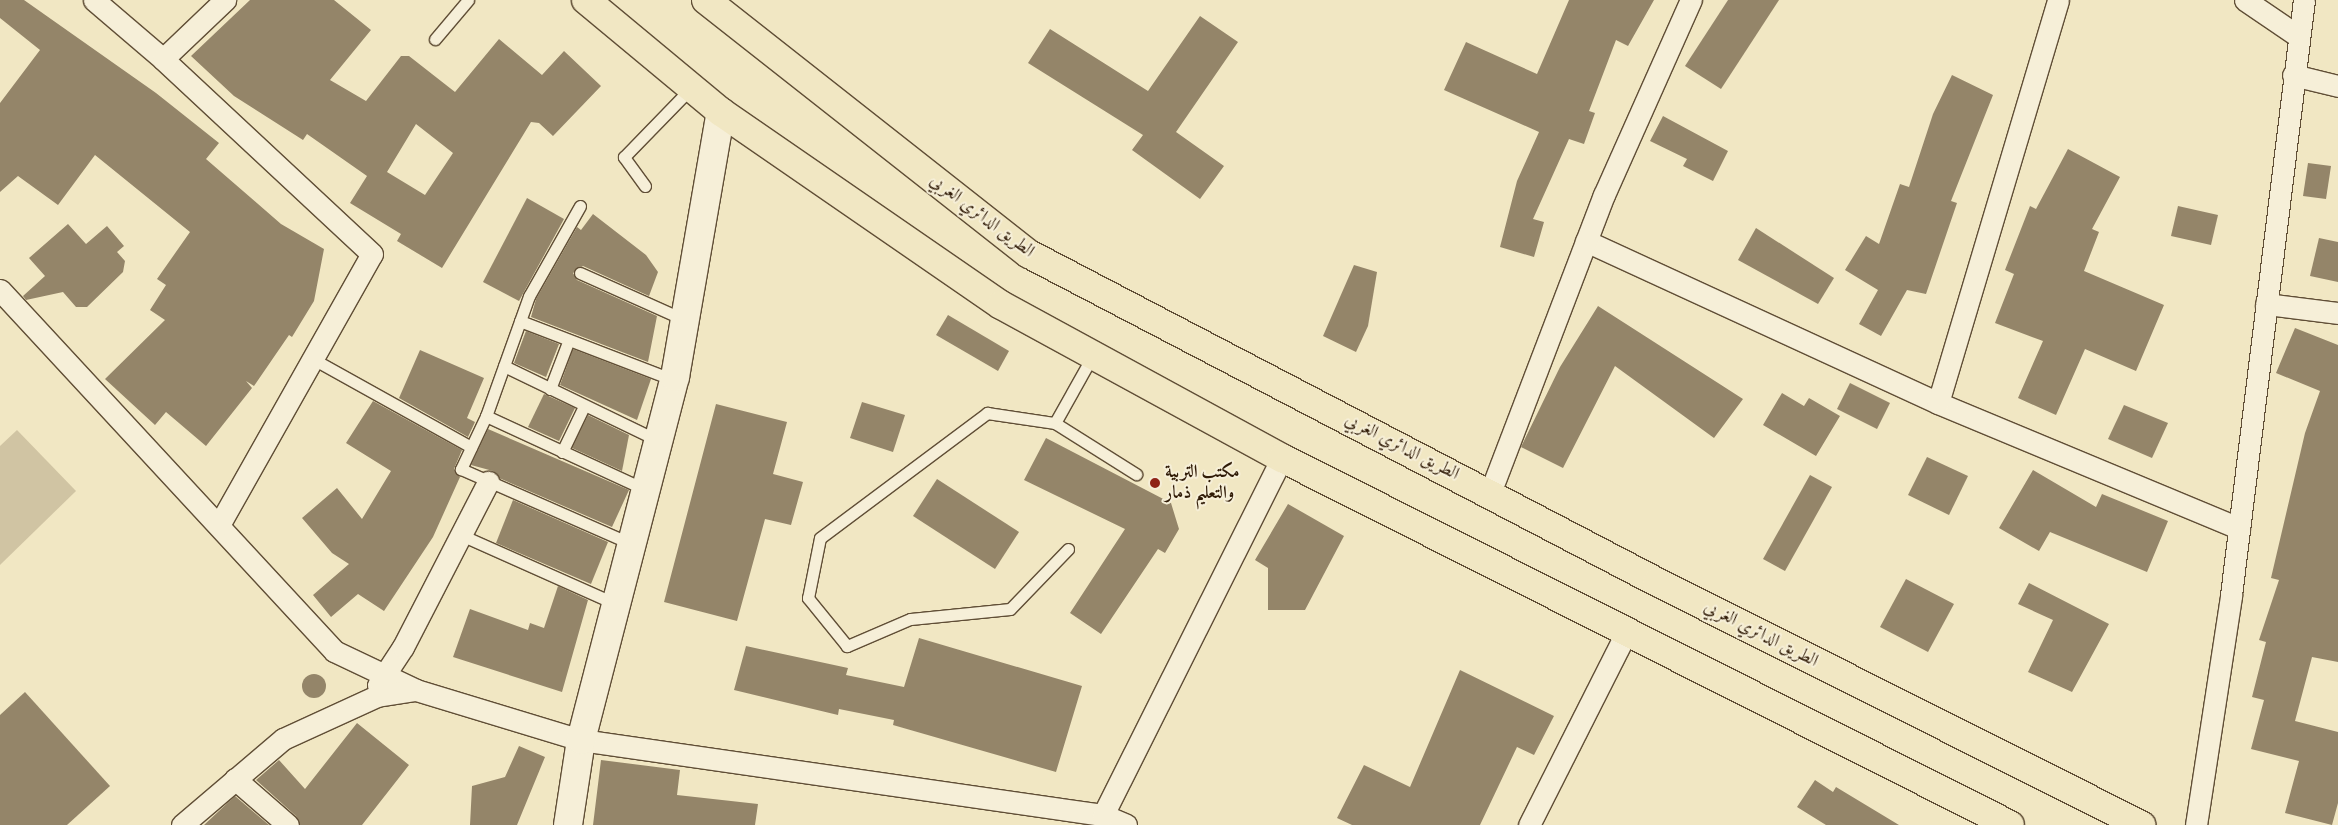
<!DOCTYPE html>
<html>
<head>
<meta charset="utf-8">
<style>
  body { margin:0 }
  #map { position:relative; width:2338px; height:825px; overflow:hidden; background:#f1e7c3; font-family:"IM FELL French Canon",Amiri,serif }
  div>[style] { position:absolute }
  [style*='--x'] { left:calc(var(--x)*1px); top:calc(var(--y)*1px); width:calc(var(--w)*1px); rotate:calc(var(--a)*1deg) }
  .green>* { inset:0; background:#d0c4a3 }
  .building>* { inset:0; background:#948569 }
  .round { border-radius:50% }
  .roads { filter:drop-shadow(1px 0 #604e36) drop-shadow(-1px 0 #604e36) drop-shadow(0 1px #604e36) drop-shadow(0 -1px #604e36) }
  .lane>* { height:11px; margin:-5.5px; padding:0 5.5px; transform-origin:5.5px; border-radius:5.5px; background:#f6efd8 }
  .street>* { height:21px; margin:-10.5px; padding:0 10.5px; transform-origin:10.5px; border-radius:10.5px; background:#f6efd8 }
  .secondary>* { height:28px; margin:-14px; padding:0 14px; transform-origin:14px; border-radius:14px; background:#f6efd8 }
  .primary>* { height:28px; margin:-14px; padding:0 14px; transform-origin:14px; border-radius:14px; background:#f1e7c3 }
  .dots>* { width:14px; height:14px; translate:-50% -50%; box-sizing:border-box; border:2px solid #f6efd8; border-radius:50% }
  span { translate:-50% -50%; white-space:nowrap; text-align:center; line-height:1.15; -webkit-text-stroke:4px #f6efd8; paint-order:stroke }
  .street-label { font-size:18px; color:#301b07 }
  .poi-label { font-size:18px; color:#301b07; font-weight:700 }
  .left { translate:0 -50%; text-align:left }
</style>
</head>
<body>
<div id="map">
  <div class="green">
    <i style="clip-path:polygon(17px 430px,76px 491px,0 565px,0 446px)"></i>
  </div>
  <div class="building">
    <i style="clip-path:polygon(0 0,24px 0,156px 93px,219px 143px,206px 159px,281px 224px,324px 249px,314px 301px,292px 337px,289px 335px,254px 386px,246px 381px,252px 388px,206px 446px,166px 412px,155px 425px,105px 379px,165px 320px,150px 310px,166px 285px,157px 279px,190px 232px,95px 155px,58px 205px,18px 176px,0 192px,0 103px,40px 50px,0 18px)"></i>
    <i style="clip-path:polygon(evenodd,250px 0,334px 0,371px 30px,330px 80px,366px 101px,401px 56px,409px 56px,455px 92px,499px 39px,542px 75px,564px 51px,601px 86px,553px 136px,539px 123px,531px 122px,442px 268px,397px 241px,401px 234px,350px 203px,367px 176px,307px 134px,303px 140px,234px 96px,191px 56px,250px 0,416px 124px,453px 153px,425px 195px,387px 172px,416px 124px)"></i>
    <i style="clip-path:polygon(1569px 0,1654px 0,1628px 46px,1616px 40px,1589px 111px,1595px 113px,1584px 144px,1569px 139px,1533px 219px,1544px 222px,1534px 257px,1500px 247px,1517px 181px,1539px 132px,1444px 90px,1466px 42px,1537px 74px)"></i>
    <i style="clip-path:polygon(1728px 0,1779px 0,1721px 89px,1685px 66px)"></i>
    <i style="clip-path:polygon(1200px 16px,1238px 42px,1176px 132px,1224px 166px,1200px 199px,1132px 150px,1143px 135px,1028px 63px,1050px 29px,1148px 91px)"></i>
    <i style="clip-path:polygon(1952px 75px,1993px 95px,1951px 201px,1957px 203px,1926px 294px,1907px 290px,1881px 336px,1859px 324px,1878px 290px,1845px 270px,1866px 236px,1879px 244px,1900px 184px,1909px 187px,1933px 114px)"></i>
    <i style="clip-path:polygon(1663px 116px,1728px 151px,1713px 181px,1683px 166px,1687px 159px,1650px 141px)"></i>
    <i style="clip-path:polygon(2068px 149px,2120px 177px,2092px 229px,2099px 232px,2084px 271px,2164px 305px,2136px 371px,2085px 349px,2056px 415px,2018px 398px,2043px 341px,1995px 323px,2014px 274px,2005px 270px,2030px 206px,2036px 209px)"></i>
    <i style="clip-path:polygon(2308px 163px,2331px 166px,2326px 199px,2303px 196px)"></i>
    <i style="clip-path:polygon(527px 198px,564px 219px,519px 301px,483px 282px)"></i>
    <i style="clip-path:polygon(2178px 206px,2218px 215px,2211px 245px,2171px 236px)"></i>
    <i style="clip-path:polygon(593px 214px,646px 255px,658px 272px,649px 296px,583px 266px,573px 273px,577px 280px,657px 316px,648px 362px,531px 317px,536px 299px,577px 227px,581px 230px)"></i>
    <i style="clip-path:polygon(68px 224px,86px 244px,107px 226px,124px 246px,117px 252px,125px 261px,123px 272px,87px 307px,76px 307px,63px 292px,26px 300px,23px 296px,45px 276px,29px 258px)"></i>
    <i style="clip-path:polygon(1756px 228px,1834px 278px,1818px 304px,1738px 260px)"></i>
    <i style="clip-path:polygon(2319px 238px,2338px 242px,2338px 282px,2310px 276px)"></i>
    <i style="clip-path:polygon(1354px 265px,1377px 272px,1368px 326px,1356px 352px,1323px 336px)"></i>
    <i style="clip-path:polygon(1598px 306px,1743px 399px,1714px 438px,1615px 366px,1563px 468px,1521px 447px,1560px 367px)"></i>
    <i style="clip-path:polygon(948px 315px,1009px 351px,998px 371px,936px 335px)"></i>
    <i style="clip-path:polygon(2295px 328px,2338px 345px,2338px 662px,2312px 657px,2295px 721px,2338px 732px,2338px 803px,2332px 825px,2285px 813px,2299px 761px,2251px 749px,2264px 700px,2252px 697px,2266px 642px,2259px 640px,2279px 580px,2271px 578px,2305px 433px,2320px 391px,2276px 373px)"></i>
    <i style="clip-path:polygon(526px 331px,559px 344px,546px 377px,514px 363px)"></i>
    <i style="clip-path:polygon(573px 349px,651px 379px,637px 420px,560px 385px)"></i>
    <i style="clip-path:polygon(420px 350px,484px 378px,467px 418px,475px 422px,468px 437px,399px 398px)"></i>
    <i style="clip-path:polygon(1850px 383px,1890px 403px,1877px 429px,1837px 409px)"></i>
    <i style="clip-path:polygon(1782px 393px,1804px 406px,1809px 398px,1840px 416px,1816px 456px,1763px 425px)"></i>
    <i style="clip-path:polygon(544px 394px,575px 408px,559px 441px,528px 427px)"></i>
    <i style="clip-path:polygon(373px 401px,462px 450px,454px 469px,460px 477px,433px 537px,384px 611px,358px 594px,331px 617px,313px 595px,349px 564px,332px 553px,302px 518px,337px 488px,362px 519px,391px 471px,346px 443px)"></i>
    <i style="clip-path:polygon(862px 402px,905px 415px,893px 452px,850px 438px)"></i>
    <i style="clip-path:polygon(716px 404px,787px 422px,773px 474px,803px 482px,791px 525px,765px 519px,737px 621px,664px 602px)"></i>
    <i style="clip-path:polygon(2124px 405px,2168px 423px,2152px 458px,2108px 439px)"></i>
    <i style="clip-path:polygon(588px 415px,629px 435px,622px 471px,572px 448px)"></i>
    <i style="clip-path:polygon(488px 429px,629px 490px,612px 527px,499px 478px,493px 471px,471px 465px)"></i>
    <i style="clip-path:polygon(1046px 438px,1171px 503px,1179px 529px,1165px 553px,1158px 549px,1101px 634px,1070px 613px,1125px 529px,1024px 480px)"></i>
    <i style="clip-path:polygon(1927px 457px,1968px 476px,1949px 515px,1908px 495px)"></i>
    <i style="clip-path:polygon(2033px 470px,2096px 507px,2102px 494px,2168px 521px,2147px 572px,2050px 532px,2039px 551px,1999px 528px)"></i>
    <i style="clip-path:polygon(1810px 475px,1832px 487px,1785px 571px,1763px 559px)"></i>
    <i style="clip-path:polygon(937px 479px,1019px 532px,995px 569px,913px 516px)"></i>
    <i style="clip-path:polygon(513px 500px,608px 542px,591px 584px,496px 543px)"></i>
    <i style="clip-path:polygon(1288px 504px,1344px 536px,1305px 610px,1268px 610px,1268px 568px,1255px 560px)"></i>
    <i style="clip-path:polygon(1906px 579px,1954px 604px,1928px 652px,1880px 627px)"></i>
    <i style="clip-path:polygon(2029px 583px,2109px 624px,2072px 692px,2028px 672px,2053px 620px,2018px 604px)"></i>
    <i style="clip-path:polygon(558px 586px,588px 600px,562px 692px,453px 657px,470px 609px,528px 630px,530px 623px,544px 628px)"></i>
    <i style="clip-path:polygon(919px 638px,1082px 686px,1056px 772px,893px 725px,894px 720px,839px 709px,838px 715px,734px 690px,746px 646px,848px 668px,846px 675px,904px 687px)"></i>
    <i style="clip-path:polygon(1460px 670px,1554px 716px,1534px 755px,1517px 747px,1480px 825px,1352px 825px,1337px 818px,1364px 765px,1410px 787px)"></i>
    <i class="round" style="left:302px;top:674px;width:24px;height:24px"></i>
    <i style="clip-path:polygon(25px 692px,110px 786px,67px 825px,0 825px,0 715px)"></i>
    <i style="clip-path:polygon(357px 723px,409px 765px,362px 825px,300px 825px,296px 816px,256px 780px,279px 760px,305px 789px)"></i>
    <i style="clip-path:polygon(519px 746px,545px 757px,517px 825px,470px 825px,472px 786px,505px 777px)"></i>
    <i style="clip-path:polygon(601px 760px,680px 770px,677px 795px,758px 804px,755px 825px,593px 825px)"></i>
    <i style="clip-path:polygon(1815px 780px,1833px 792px,1836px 787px,1899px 825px,1826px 825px,1797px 807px)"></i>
    <i style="clip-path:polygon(235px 796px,269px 825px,204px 825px)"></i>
  </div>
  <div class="roads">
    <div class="lane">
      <i style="--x:435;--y:39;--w:51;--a:-49.8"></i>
      <i style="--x:645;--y:186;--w:36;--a:-126"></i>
      <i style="--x:624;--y:157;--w:96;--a:-45.8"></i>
      <i style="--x:580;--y:206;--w:103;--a:119.5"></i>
      <i style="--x:529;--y:296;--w:127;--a:109.7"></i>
      <i style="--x:486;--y:416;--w:59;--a:115.3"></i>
      <i style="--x:461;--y:469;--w:187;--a:23.7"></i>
      <i style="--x:580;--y:273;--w:115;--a:24.1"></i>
      <i style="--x:520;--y:321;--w:165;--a:21"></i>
      <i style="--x:313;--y:359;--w:181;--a:29.1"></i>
      <i style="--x:504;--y:366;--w:172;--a:25.8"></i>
      <i style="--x:550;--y:389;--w:50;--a:-69"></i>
      <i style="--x:486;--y:416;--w:176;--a:24.8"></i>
      <i style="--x:1055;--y:423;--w:96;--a:32.2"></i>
      <i style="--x:562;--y:452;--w:51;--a:-64.4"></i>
      <i style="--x:461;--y:535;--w:170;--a:24"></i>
      <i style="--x:1068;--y:549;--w:83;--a:134"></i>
      <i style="--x:1010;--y:609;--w:100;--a:174.3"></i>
      <i style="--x:910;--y:619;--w:69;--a:156.8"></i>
      <i style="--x:847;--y:646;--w:62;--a:-129.1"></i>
      <i style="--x:808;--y:598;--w:61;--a:-78.7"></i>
      <i style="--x:820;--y:538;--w:209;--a:-36.8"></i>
      <i style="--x:987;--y:413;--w:69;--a:8.4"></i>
      <i style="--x:1055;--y:423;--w:78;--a:-60.8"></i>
    </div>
    <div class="street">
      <i style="--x:94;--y:0;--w:91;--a:40.5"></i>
      <i style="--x:2245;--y:0;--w:64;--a:34.2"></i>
      <i style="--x:2293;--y:75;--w:46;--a:13.7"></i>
      <i style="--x:1586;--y:241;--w:387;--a:24.7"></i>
      <i style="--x:1938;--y:403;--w:326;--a:22.6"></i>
      <i style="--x:0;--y:290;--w:492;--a:47.2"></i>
      <i style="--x:334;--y:651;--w:91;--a:25.4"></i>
      <i style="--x:416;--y:690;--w:172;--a:16.9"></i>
      <i style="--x:581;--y:740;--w:527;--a:8.18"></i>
      <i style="--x:1103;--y:815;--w:25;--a:23"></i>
      <i style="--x:2266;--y:304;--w:73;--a:7.1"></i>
      <i style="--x:1938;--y:403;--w:420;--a:-73.4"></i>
      <i style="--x:1490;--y:493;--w:319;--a:-69.1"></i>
      <i style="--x:1604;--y:195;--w:214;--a:-66"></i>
      <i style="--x:219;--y:525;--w:311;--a:-60.6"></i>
      <i style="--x:372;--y:254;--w:286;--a:-137"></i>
      <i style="--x:163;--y:59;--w:86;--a:-43.6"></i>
      <i style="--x:378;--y:685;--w:45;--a:-56.7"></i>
      <i style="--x:403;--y:647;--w:186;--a:-62.7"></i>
      <i style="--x:235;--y:779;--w:70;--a:41"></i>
      <i style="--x:1103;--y:815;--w:399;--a:-63.4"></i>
      <i style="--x:182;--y:825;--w:133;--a:-40.4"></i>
      <i style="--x:283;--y:739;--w:103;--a:-24.6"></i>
      <i style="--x:377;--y:696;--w:39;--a:-9"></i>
      <i style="--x:1529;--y:825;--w:215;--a:-63.2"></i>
      <i style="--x:2196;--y:825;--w:233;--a:-81.3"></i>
      <i style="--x:2231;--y:595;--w:599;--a:-83.01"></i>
    </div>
    <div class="secondary">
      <i style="--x:568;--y:825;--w:86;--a:-81.3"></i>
      <i style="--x:581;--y:740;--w:375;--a:-75.5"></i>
      <i style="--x:675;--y:377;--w:269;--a:-80.2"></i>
    </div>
    <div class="primary">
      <i style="--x:586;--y:0;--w:175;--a:39.7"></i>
      <i style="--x:721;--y:112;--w:340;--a:34.6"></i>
      <i style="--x:1001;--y:305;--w:320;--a:28.6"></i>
      <i style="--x:1282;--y:458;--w:815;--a:26.75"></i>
      <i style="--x:706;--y:0;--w:411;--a:38.2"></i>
      <i style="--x:1029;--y:254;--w:708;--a:27.58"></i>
      <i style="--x:1657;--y:582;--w:542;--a:26.66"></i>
    </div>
  </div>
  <div class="dots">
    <i style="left:1155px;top:483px;background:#8f2418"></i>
  </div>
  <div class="street-label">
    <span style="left:982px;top:216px;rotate:37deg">الطريق الدائري الغربي</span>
    <span style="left:1402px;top:447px;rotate:27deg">الطريق الدائري الغربي</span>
    <span style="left:1761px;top:634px;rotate:27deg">الطريق الدائري الغربي</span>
  </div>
  <div class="poi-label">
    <span class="left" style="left:1165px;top:483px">مكتب التربية<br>والتعليم ذمار</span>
  </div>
</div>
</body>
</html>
